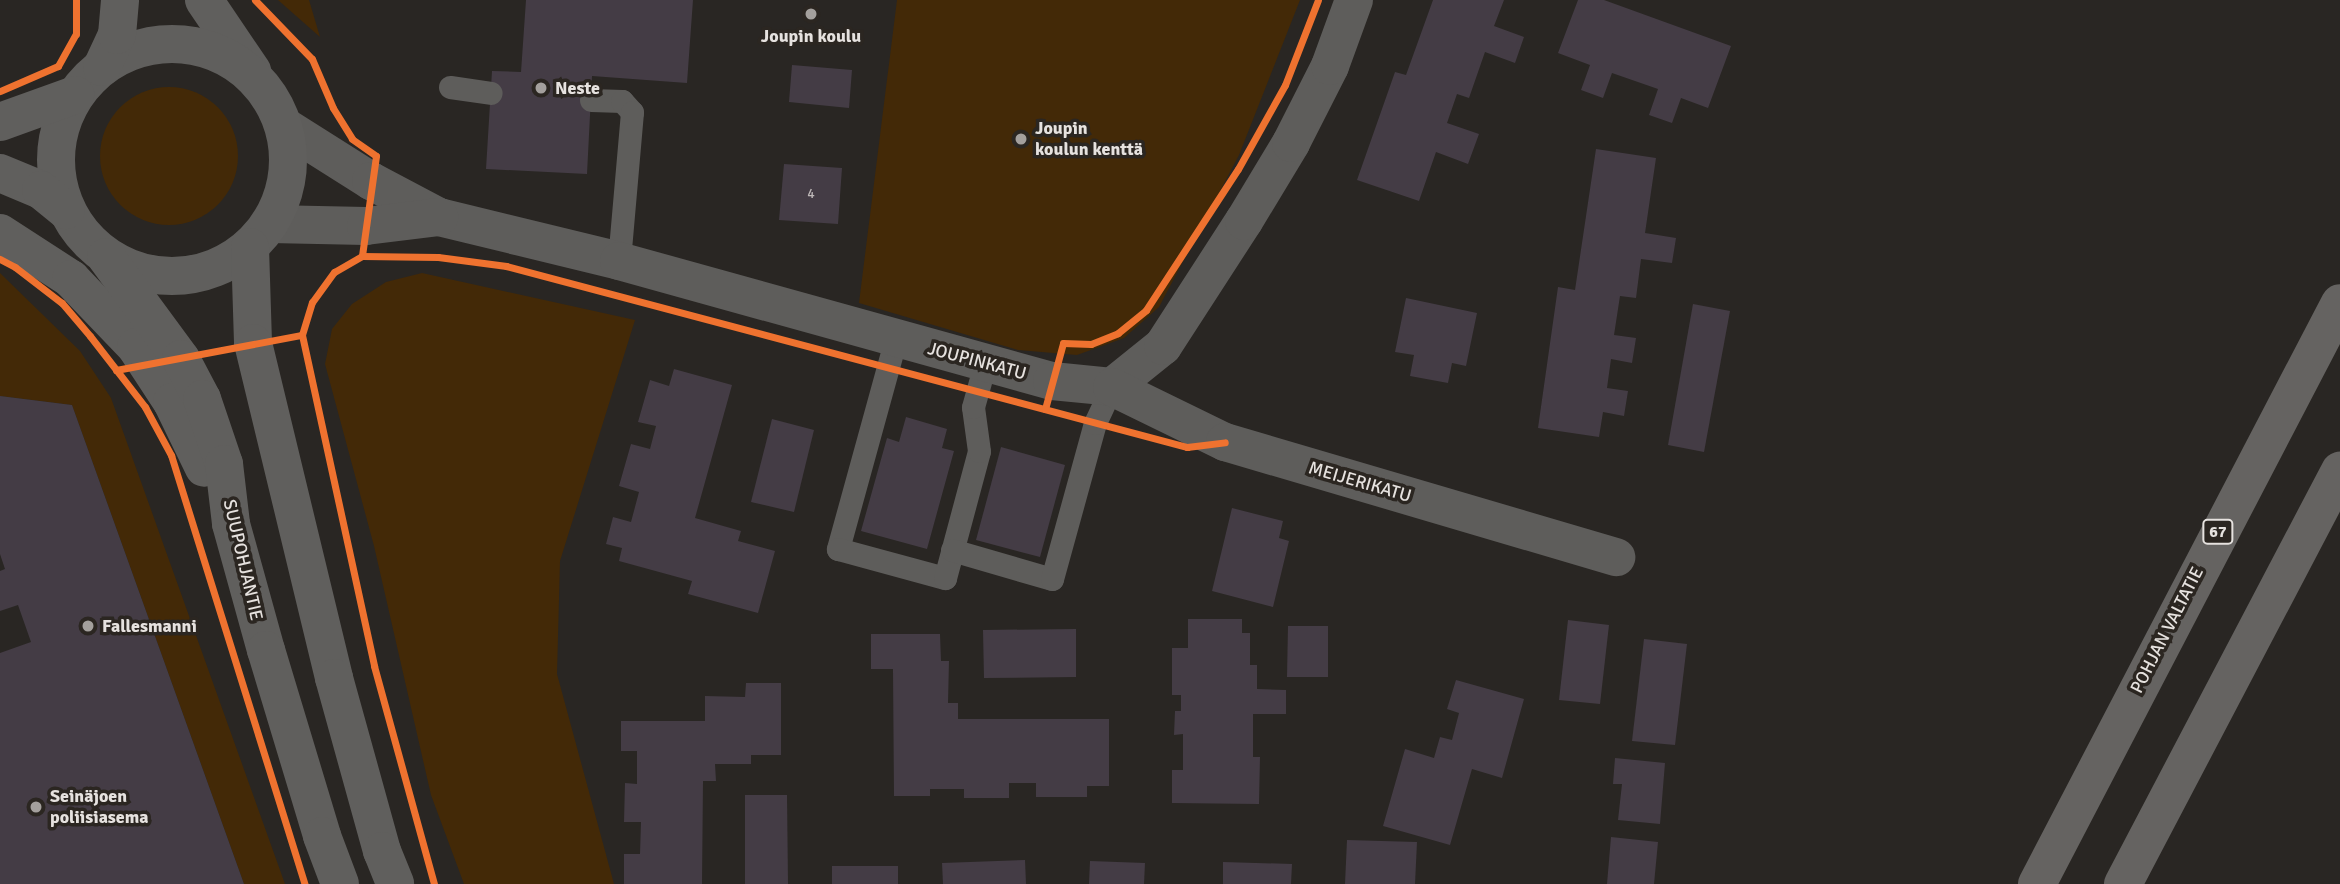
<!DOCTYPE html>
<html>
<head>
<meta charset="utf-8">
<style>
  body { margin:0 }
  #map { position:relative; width:2340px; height:884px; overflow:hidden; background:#292623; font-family:Signika,sans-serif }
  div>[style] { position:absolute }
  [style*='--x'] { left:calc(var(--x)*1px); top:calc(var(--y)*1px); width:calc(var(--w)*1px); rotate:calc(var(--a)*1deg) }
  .green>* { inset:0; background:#432907 }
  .round { border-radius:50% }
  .building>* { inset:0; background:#443c45 }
  .lane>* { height:23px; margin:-11.5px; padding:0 11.5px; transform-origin:11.5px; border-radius:11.5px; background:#5e5d5b }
  .street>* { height:38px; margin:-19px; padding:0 19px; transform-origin:19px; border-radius:19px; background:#5e5d5b }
  .secondary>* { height:38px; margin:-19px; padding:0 19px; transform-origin:19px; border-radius:19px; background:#605f5d }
  .secondary>.ring { margin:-19px; padding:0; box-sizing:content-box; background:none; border:38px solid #605f5d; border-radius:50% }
  .highway>* { height:38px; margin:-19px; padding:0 19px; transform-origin:19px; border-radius:19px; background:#656361 }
  .cycleway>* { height:7px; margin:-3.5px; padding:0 3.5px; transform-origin:3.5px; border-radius:3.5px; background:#ef722f }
  .dots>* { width:19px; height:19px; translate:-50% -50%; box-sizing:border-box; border:4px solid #2b2621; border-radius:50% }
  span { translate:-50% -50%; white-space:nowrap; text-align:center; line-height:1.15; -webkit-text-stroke:7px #2b2621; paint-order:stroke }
  .number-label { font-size:14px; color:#beb8b8 }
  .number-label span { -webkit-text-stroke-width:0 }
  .shield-label span { padding:2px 5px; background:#2b2621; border:2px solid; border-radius:5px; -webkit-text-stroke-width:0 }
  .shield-label { font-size:16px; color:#e6e2df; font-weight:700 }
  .poi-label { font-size:18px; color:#e6e2df; font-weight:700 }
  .left { translate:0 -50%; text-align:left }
  .street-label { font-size:18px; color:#e6e2df }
</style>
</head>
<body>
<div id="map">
  <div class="green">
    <i style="clip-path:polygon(278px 0,309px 0,320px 37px)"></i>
    <i style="clip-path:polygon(897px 0,1300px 0,1239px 155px,1159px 307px,1124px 338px,1077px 355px,1018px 350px,859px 303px)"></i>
    <i class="round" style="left:100px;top:87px;width:138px;height:138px"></i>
    <i style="clip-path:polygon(0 273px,80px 351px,111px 398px,285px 884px,244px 884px,72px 405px,0 396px)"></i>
    <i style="clip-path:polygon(422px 273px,635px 320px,560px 561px,557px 674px,614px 884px,464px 884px,431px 795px,374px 546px,325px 364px,332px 329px,352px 304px,386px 282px)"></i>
  </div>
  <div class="building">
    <i style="clip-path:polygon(526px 0,693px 0,687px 83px,592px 76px,587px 174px,486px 169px,492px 71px,521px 72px)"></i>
    <i style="clip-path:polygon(1433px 0,1504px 0,1494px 26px,1524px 37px,1515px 63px,1485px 52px,1469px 98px,1457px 94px,1447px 123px,1479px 134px,1468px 164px,1436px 152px,1419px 201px,1357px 180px,1395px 72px,1406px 75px)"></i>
    <i style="clip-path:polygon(1578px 0,1604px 0,1731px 46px,1708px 108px,1681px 98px,1672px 123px,1649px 115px,1658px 89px,1612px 73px,1603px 98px,1581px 90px,1590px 65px,1558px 53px)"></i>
    <i style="clip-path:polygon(792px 65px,852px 70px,849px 108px,789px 102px)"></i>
    <i style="clip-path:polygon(1596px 149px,1656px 158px,1645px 233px,1676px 238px,1672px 263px,1641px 259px,1636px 298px,1620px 296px,1614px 335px,1636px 338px,1632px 363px,1611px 359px,1607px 388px,1628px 391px,1624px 416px,1603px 412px,1599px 437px,1538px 428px,1558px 287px,1575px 290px)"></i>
    <i style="clip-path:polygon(784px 164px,842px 168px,838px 224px,779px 220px)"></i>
    <i style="clip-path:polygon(1406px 298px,1477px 313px,1466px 366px,1452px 363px,1448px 383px,1410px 376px,1414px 355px,1395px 352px)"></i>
    <i style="clip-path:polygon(1693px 304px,1730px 311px,1704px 452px,1668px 445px)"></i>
    <i style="clip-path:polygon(674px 369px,732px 385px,695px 518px,741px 531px,738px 541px,775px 551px,758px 613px,688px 594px,692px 581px,619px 561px,622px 548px,606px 544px,613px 517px,631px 522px,639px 492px,619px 486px,631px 444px,650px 449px,656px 426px,638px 422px,650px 380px,669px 386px)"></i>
    <i style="clip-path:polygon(0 396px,72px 405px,244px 884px,0 884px,0 653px,31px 642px,18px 605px,0 611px,0 571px,5px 569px,0 554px)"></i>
    <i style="clip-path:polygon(906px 417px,947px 429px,942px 448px,954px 451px,927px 549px,861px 531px,887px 438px,899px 442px)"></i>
    <i style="clip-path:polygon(772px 419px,814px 430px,794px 512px,751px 502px)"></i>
    <i style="clip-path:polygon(1001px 447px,1065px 465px,1040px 557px,976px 540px)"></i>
    <i style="clip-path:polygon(1232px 508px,1283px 521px,1279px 538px,1289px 541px,1273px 607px,1212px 591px)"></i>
    <i style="clip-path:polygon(1188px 619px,1242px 619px,1242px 633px,1250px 633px,1250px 665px,1257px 665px,1257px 689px,1286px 690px,1286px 714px,1253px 714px,1253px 757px,1260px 757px,1259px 804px,1172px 803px,1172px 770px,1183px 770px,1183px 734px,1174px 735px,1175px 711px,1181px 711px,1181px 695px,1172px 695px,1172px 648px,1188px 648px)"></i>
    <i style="clip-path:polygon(1568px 620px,1609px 625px,1600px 704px,1559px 700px)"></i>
    <i style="clip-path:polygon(1288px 626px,1328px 626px,1328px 677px,1287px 677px)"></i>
    <i style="clip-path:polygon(1076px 629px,1076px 677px,984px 678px,983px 630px)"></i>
    <i style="clip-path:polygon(871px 634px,940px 634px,941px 661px,949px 661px,948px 703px,958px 703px,958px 719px,1109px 719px,1109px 786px,1087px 786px,1087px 797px,1036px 797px,1036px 783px,1009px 783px,1009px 798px,964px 798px,964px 789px,930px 789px,930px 796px,894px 796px,893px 669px,871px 669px)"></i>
    <i style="clip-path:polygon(1644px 639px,1687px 644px,1675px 745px,1632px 741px)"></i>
    <i style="clip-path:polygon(1456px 680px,1524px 699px,1502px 778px,1472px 769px,1450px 845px,1383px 826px,1405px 749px,1434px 758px,1440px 737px,1452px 740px,1459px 713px,1447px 709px)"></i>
    <i style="clip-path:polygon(746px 683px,781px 683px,781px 755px,751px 755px,751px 764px,715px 764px,716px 781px,703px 781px,702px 884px,624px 884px,624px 854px,640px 854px,641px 822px,624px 822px,625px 783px,637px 784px,637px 751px,621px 751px,621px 721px,705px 721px,705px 696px,745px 697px)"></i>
    <i style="clip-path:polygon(1615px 758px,1665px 763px,1660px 824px,1618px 820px,1622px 784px,1613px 784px)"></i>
    <i style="clip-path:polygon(745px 795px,787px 795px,788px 884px,745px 884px)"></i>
    <i style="clip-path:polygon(1611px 837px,1658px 842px,1654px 884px,1607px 884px)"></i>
    <i style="clip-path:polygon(1347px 840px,1417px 842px,1415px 884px,1345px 884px)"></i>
    <i style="clip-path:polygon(1025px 860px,1026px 884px,943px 884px,942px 863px)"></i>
    <i style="clip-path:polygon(1090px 861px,1145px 863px,1144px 884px,1089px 884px)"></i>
    <i style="clip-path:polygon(1223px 862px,1292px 864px,1291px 884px,1223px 884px)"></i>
    <i style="clip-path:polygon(832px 866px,898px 866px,898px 884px,832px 884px)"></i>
  </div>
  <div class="lane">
    <i style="--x:450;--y:87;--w:41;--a:8.3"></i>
    <i style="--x:591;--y:100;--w:31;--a:2"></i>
    <i style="--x:622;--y:101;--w:15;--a:48"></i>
    <i style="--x:632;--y:112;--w:150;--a:95"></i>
    <i style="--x:896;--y:338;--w:219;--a:105.4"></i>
    <i style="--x:838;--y:549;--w:111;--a:15.2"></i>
    <i style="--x:945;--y:578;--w:131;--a:-75"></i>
    <i style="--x:979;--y:451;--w:44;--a:-97.8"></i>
    <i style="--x:973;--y:407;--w:45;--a:-74.4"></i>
    <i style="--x:952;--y:550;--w:104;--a:16.2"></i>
    <i style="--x:1052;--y:579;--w:162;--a:-74.6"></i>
    <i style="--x:1095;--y:423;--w:40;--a:-65"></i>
  </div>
  <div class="street">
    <i style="--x:284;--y:126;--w:103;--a:32.3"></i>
    <i style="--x:371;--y:181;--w:77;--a:27.9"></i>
    <i style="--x:439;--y:217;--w:185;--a:13.7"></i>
    <i style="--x:619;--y:261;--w:449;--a:15.5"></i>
    <i style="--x:1052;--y:381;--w:60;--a:5.7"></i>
    <i style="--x:1112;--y:387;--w:65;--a:-38.8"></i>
    <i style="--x:1163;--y:346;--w:149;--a:-57.1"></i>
    <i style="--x:1244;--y:221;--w:91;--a:-58.9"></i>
    <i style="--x:1291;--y:143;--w:86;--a:-63.1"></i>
    <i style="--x:1330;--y:66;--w:70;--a:-70"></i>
    <i style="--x:270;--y:224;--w:96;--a:1.2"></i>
    <i style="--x:366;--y:226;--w:74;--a:-7"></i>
    <i style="--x:1112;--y:387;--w:126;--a:26"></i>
    <i style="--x:1225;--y:442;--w:408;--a:16.4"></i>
  </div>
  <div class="secondary">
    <i style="--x:204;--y:0;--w:86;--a:55.9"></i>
    <i class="ring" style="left:56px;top:44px;width:194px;height:194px"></i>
    <i style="--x:102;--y:67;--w:35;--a:-65"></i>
    <i style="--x:117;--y:35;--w:35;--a:-85"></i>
    <i style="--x:0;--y:122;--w:80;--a:-19.8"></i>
    <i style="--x:0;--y:173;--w:44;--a:22.5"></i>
    <i style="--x:41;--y:190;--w:32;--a:39"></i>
    <i style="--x:0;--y:233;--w:85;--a:32.9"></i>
    <i style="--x:71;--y:279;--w:94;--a:46.3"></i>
    <i style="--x:136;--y:347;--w:66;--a:56.8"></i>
    <i style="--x:172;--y:402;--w:73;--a:64.1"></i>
    <i style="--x:250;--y:247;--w:96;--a:88.2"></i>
    <i style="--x:253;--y:343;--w:345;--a:76.4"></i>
    <i style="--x:334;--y:678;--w:180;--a:74.5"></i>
    <i style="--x:382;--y:851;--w:35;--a:68"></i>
    <i style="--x:106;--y:257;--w:127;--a:53.7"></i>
    <i style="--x:181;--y:359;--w:45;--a:62.3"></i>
    <i style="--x:202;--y:399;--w:69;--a:71.3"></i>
    <i style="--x:224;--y:464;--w:60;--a:83.3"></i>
    <i style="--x:231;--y:524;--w:131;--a:74.5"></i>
    <i style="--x:266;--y:650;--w:194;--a:73.2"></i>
    <i style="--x:322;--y:836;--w:51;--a:69.4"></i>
  </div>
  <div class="highway">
    <i style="--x:2037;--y:884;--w:655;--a:-62.46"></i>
    <i style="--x:2123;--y:884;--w:467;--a:-62.3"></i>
  </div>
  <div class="cycleway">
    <i style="--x:255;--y:0;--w:82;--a:46"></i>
    <i style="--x:312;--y:59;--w:53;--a:66.8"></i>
    <i style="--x:333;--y:108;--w:36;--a:58"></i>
    <i style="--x:352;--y:139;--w:29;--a:35"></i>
    <i style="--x:376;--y:156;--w:101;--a:98"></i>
    <i style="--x:362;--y:256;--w:32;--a:150"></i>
    <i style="--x:334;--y:272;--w:37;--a:126"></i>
    <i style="--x:312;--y:302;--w:34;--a:107"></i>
    <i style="--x:302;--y:335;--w:339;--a:77.7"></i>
    <i style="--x:374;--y:666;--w:226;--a:74.6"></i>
    <i style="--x:0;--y:91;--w:63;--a:-23.3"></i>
    <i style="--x:58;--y:66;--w:37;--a:-61"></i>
    <i style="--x:76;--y:34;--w:34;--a:-90"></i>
    <i style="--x:362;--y:256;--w:76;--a:0.8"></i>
    <i style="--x:438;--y:257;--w:69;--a:7.5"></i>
    <i style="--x:506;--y:266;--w:705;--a:14.88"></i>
    <i style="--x:1187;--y:447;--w:38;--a:-7"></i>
    <i style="--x:0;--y:259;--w:17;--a:28"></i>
    <i style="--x:15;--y:267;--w:59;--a:37.5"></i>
    <i style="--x:62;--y:303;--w:43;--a:49.7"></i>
    <i style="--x:90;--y:336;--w:90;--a:52.2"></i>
    <i style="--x:145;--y:407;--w:55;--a:61.6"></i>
    <i style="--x:171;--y:455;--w:449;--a:72.7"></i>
    <i style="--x:116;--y:370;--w:189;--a:-10.7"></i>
    <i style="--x:1045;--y:409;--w:68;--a:-74.7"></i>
    <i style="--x:1063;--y:343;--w:28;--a:2"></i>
    <i style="--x:1091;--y:344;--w:29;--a:-22"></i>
    <i style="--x:1118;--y:333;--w:36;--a:-39"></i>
    <i style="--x:1146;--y:310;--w:168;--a:-56.9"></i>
    <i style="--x:1238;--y:169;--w:96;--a:-60.8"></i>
    <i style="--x:1285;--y:85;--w:91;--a:-68.8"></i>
  </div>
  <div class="dots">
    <i style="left:811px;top:14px;background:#a4a09d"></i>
    <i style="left:541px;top:88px;background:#a4a09d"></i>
    <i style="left:1021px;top:139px;background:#a4a09d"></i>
    <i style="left:88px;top:626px;background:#a4a09d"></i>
    <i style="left:36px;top:807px;background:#a4a09d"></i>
  </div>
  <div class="number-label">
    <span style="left:811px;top:194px">4</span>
  </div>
  <div class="shield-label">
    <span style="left:2218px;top:532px">67</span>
  </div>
  <div class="poi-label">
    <span style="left:811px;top:36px">Joupin koulu</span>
    <span class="left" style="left:555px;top:88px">Neste</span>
    <span class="left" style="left:1035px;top:139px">Joupin<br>koulun kenttä</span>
    <span class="left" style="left:102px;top:626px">Fallesmanni</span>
    <span class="left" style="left:50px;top:807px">Seinäjoen<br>poliisiasema</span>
  </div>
  <div class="street-label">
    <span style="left:977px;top:361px;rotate:15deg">JOUPINKATU</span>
    <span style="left:1360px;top:482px;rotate:16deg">MEIJERIKATU</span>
    <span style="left:243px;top:560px;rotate:77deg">SUUPOHJANTIE</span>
    <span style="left:2167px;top:630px;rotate:-63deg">POHJAN VALTATIE</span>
  </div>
</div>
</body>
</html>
